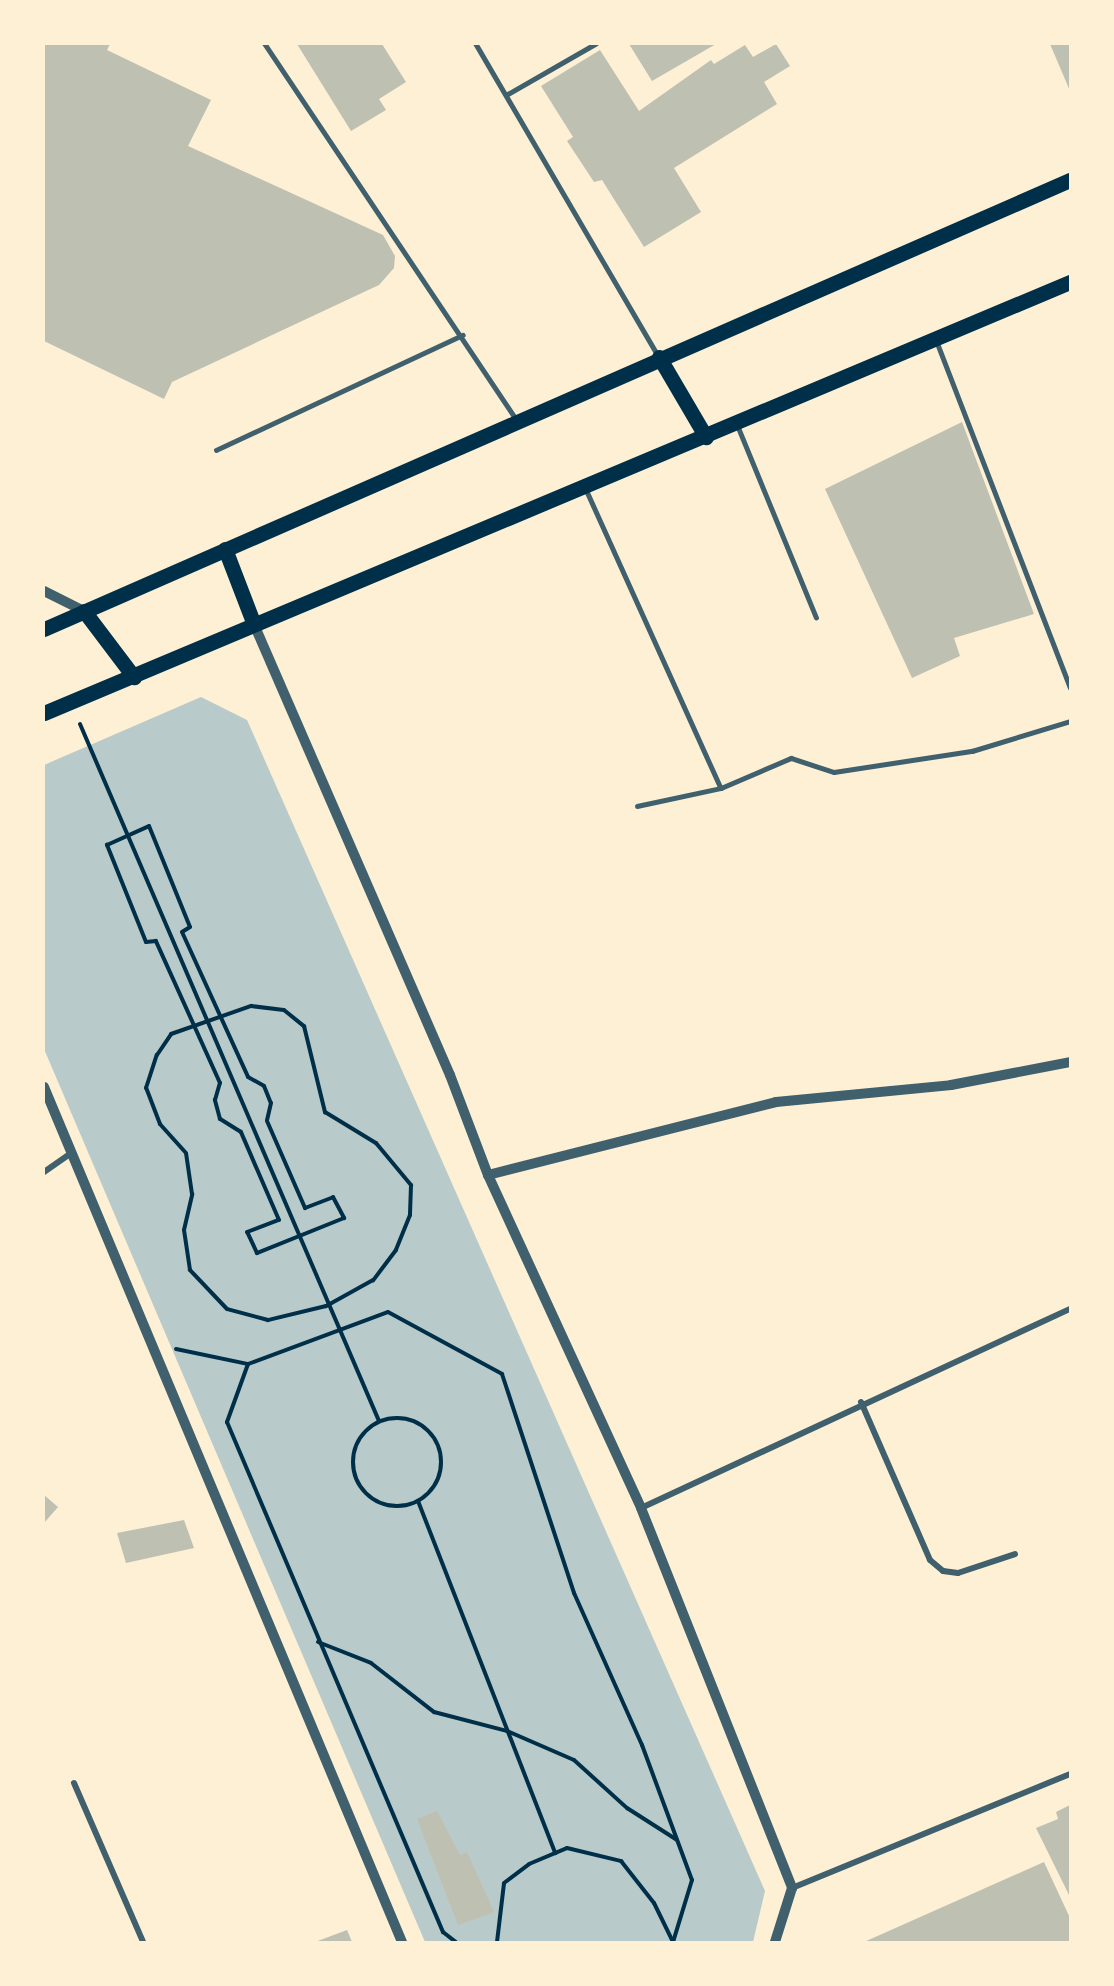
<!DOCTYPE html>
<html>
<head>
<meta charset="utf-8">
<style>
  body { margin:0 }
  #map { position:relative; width:1114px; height:1986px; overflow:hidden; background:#fdf0d5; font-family:Signika,sans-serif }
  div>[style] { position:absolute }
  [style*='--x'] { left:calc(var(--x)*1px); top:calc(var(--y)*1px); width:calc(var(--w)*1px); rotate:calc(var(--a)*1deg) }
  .green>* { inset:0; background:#b9caca }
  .building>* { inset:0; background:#bec0b2 }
  .path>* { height:4px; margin:-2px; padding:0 2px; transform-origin:2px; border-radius:2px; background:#003049 }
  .path>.ring { margin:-2px; padding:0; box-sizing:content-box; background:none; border:4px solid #003049; border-radius:50% }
  .service>* { height:4.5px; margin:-2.25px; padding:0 2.25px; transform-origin:2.25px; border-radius:2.25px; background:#3f606c }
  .minor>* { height:6px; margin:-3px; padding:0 3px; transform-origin:3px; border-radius:3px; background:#3f606c }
  .tertiary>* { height:10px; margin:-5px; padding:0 5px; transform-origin:5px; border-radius:5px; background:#3f606c }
  .primary>* { height:15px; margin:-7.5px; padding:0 7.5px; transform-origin:7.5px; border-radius:7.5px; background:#003049 }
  span { translate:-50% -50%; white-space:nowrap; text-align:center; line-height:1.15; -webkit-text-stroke:5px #fdf0d5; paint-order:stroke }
  .frame { position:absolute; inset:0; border:45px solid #fdf0d5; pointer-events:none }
</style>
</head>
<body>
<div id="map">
  <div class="green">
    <i style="clip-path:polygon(201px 697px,247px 720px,765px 1891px,753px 1942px,425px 1942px,44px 1049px,44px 765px)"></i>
  </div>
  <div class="building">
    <i style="clip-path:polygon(44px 44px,110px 44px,107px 50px,211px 100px,188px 146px,383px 235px,395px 256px,394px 268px,379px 285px,172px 382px,164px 399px,44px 341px)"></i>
    <i style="clip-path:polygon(297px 44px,382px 44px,406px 82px,379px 99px,386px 110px,351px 131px)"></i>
    <i style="clip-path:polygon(629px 44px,716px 44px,652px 81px)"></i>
    <i style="clip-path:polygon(776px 44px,790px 66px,764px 82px,777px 104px,674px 168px,701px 212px,644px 247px,602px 180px,594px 182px,567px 141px,573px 137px,541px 86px,600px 50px,639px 111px,711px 60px,714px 64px,745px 45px,753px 57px)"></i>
    <i style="clip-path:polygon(1050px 44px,1070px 44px,1070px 91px)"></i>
    <i style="clip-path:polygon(962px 422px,1034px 614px,954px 638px,960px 656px,912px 678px,825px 489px)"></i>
    <i style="clip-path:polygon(44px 1495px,58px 1507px,44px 1523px)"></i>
    <i style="clip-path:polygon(184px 1520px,194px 1548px,126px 1563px,117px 1533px)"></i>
    <i style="clip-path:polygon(1070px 1805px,1070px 1897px,1036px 1828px,1058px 1819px,1056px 1812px)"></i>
    <i style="clip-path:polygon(437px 1811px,460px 1855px,467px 1852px,494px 1912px,458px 1925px,417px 1819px)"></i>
    <i style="clip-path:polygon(1044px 1862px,1070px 1918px,1070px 1942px,864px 1942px)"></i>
    <i style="clip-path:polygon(347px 1930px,352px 1942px,315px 1942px)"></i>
  </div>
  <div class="path">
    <i style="--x:80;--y:724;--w:758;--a:66.78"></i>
    <i style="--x:149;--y:826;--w:109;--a:67.9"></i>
    <i style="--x:190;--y:927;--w:9;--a:148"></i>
    <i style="--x:182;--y:932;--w:159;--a:65.5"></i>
    <i style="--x:248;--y:1077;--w:18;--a:29"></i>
    <i style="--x:264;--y:1086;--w:18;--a:68"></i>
    <i style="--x:271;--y:1103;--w:18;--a:103"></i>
    <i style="--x:267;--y:1121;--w:95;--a:66.4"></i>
    <i style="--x:305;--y:1208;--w:30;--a:-21"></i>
    <i style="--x:333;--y:1197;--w:24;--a:62"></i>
    <i style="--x:344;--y:1218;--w:94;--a:158.1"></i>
    <i style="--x:257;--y:1253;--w:23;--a:-115"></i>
    <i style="--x:247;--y:1232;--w:34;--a:-21"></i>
    <i style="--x:279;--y:1220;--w:96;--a:-113.4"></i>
    <i style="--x:241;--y:1132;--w:25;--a:-148"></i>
    <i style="--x:220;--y:1119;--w:20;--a:-105"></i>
    <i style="--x:215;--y:1100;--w:18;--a:-74"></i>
    <i style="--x:220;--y:1083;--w:156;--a:-114.3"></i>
    <i style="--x:156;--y:941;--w:10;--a:174"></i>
    <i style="--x:146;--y:942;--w:105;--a:-111.9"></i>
    <i style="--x:107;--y:845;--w:46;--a:-24.3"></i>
    <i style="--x:251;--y:1006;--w:33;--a:7"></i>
    <i style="--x:284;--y:1010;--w:26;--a:39"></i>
    <i style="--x:304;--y:1026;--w:89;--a:76.3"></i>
    <i style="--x:325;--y:1112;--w:60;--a:31.3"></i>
    <i style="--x:376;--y:1143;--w:55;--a:50.2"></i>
    <i style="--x:411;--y:1185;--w:30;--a:92"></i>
    <i style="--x:410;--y:1215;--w:38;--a:112"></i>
    <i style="--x:396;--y:1250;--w:38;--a:127"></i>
    <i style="--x:373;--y:1280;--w:54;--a:151"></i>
    <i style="--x:326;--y:1306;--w:60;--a:166.4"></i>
    <i style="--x:268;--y:1320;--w:42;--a:-165"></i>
    <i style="--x:227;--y:1309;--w:54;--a:-133.5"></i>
    <i style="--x:190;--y:1270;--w:40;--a:-98.5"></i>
    <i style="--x:184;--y:1230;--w:37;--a:-77"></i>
    <i style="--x:192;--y:1194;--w:41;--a:-98.3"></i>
    <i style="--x:186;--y:1153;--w:39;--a:-132"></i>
    <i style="--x:160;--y:1124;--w:39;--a:-111"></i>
    <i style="--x:146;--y:1088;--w:35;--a:-72"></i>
    <i style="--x:157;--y:1055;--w:25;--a:-56"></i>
    <i style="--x:171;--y:1034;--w:85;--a:-19.3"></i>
    <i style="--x:176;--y:1349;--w:74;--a:11.8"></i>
    <i style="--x:248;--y:1364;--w:149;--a:-20.4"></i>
    <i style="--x:388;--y:1312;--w:130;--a:28.5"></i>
    <i style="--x:502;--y:1374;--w:231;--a:71.8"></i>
    <i style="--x:574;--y:1593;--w:167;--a:65.9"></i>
    <i style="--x:642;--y:1745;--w:144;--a:69.7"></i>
    <i style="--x:692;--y:1880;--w:65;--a:107"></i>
    <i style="--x:248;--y:1364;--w:62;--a:109.9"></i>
    <i style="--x:227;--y:1422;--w:554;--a:67.05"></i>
    <i style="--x:443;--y:1932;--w:16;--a:38"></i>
    <i class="ring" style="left:353px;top:1418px;width:84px;height:84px"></i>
    <i style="--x:418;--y:1501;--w:378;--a:68.7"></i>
    <i style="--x:318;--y:1642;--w:57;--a:21.6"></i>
    <i style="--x:371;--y:1663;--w:80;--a:37.9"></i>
    <i style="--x:434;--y:1712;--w:75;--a:14.6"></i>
    <i style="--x:507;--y:1731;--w:73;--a:23.4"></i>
    <i style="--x:574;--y:1760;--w:72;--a:42.2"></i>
    <i style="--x:627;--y:1808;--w:59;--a:32.6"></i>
    <i style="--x:497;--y:1942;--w:59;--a:-83.2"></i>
    <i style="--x:504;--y:1883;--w:31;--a:-37"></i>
    <i style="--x:529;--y:1864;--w:41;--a:-22.8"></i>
    <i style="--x:567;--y:1848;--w:56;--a:13.5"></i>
    <i style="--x:621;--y:1861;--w:53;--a:51.8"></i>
    <i style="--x:654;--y:1903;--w:43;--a:64"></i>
  </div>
  <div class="service">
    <i style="--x:265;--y:44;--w:453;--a:56.2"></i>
    <i style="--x:476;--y:44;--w:360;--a:59.7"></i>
    <i style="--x:506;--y:95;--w:103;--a:-29.8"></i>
    <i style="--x:937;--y:342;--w:370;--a:68.9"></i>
    <i style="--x:737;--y:424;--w:209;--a:67.7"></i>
    <i style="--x:216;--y:450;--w:272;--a:-25"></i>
    <i style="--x:585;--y:487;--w:330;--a:65.7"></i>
    <i style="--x:637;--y:806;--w:86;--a:-12.1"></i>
    <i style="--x:721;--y:788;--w:76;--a:-23.2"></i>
    <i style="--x:791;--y:758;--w:45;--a:18"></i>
    <i style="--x:834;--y:772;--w:140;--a:-8.7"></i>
    <i style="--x:972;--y:751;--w:102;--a:-17"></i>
  </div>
  <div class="minor">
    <i style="--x:44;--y:1172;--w:35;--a:-35"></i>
    <i style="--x:861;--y:1402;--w:172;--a:66.4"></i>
    <i style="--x:930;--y:1560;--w:17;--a:40"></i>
    <i style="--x:943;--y:1571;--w:15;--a:8"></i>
    <i style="--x:958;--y:1573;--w:60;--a:-18.4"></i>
    <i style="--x:641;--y:1508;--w:473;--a:-24.9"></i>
    <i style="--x:74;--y:1783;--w:173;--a:66.5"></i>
    <i style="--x:792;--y:1888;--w:300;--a:-22.3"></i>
  </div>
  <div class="tertiary">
    <i style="--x:44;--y:591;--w:45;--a:26.6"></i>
    <i style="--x:253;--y:622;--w:494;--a:66.5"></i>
    <i style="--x:450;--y:1075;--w:107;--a:69.2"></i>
    <i style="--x:488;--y:1175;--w:366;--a:65.3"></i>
    <i style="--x:641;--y:1508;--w:409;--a:68.3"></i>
    <i style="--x:792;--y:1888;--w:57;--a:107.5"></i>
    <i style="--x:44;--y:1087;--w:927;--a:67.28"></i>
    <i style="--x:488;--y:1175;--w:297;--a:-14.2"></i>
    <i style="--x:776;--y:1102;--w:176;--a:-5.5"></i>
    <i style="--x:951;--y:1085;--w:121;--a:-10.9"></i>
  </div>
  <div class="primary">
    <i style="--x:659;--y:357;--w:93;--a:59.6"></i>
    <i style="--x:225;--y:549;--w:78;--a:69"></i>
    <i style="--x:84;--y:611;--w:83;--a:52.9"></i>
    <i style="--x:44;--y:629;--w:1120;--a:-23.64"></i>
    <i style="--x:44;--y:713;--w:1113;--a:-22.79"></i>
  </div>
  <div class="frame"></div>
</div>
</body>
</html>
